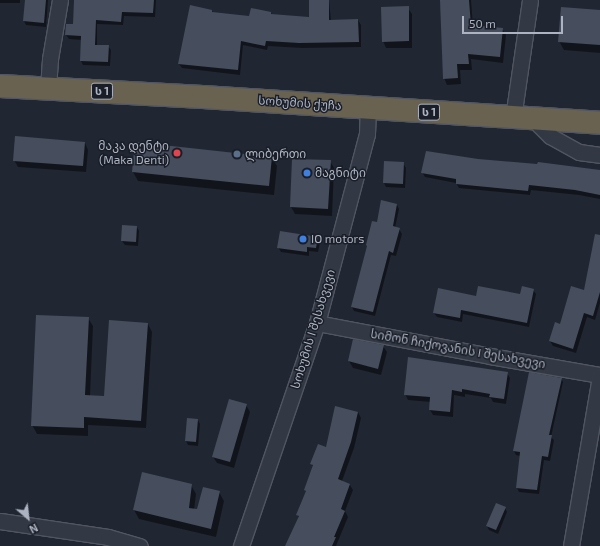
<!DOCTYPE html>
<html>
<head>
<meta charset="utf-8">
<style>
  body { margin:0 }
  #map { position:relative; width:600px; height:546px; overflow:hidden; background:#202733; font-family:"Exo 2","Noto Sans Georgian",sans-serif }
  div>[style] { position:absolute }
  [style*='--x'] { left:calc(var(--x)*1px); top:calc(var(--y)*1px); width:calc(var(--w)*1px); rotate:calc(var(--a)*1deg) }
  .shadow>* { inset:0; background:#0007 }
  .building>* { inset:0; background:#464d5d }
  .roads { filter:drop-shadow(1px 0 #515662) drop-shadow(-1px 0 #515662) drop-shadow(0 1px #515662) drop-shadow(0 -1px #515662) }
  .minor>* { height:15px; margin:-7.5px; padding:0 7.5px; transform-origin:7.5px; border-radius:7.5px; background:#333944 }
  .highway>* { height:22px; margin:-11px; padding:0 11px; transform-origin:11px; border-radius:11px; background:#696251 }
  .dots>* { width:11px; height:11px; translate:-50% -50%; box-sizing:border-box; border:2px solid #191e28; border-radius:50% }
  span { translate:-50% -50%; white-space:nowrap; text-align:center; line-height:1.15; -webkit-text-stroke:3px #191e28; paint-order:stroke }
  .shield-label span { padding:1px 3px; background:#191e28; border:1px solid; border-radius:3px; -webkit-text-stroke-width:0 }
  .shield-label { font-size:11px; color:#adb3c1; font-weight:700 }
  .street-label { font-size:12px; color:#adb3c1 }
  .poi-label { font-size:12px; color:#adb3c1 }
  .right { translate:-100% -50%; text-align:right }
  .left { translate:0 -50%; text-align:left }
  .north { position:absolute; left:8px; top:498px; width:40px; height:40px; -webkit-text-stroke:3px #191e28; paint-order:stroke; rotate:152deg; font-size:11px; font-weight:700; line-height:16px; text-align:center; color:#adb3c1 }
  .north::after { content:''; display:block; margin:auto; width:14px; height:18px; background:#adb3c1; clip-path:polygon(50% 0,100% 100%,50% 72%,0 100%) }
  .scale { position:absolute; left:462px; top:16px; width:101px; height:18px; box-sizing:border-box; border:2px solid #adb3c1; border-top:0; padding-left:5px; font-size:12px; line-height:14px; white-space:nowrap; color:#adb3c1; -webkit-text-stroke:3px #191e28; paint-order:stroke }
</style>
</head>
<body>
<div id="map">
  <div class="shadow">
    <i style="clip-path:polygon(0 0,20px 0,20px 3px,0 3px)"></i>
    <i style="clip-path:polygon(26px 0,48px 0,46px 27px,26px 25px,24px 21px)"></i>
    <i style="clip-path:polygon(75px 0,156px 0,155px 17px,124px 16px,123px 25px,97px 24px,97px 46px,108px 46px,111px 50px,110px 66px,83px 65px,81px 61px,82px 40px,69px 39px,66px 35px,67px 25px,74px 25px)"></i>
    <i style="clip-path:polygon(310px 0,329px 0,331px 21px,358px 20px,361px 25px,361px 47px,302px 48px,268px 46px,267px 50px,243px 45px,240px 75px,182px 68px,179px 64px,212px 11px,213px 13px,250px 17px,271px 13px,272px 15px,310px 18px)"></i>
    <i style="clip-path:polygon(441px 0,471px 0,473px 26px,502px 29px,506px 35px,503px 63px,471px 59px,472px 70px,460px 70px,461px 84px,447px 85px,444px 78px)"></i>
    <i style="clip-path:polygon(408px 8px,412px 14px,412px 48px,386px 48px,383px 41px)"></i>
    <i style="clip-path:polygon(600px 11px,600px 53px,564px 50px,559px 41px)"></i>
    <i style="clip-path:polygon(85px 143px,88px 150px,86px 172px,18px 167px,14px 160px)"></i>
    <i style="clip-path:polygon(272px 158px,277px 166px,274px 195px,138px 181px,133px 172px)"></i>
    <i style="clip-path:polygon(458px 158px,600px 171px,600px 199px,579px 195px,531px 190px,530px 195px,459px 188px,456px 183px,425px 177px,422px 172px)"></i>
    <i style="clip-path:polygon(293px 160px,330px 161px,334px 168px,332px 216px,295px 214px,291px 207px)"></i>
    <i style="clip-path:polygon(403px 163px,406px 168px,405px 188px,386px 187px,384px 183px)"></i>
    <i style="clip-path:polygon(397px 205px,399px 209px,395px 228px,399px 229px,402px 234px,396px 256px,391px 255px,375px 316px,354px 311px,352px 307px,368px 247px,378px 224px)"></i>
    <i style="clip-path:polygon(137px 227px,139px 231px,138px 246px,125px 245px,122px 241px)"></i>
    <i style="clip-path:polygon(317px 238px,320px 242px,318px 252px,309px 251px,309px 256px,281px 252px,278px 247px)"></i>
    <i style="clip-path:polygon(600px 245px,600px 303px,595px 320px,587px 317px,576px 353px,553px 346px,550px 341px,585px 292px)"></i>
    <i style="clip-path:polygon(533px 290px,536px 294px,529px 327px,463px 314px,462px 322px,437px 317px,434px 313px,476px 297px,521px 296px)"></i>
    <i style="clip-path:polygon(88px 318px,93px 326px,90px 396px,105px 397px,148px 324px,152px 332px,146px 428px,88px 425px,88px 436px,37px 434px,32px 425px)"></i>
    <i style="clip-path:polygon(383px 346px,387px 352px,381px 375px,353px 368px,349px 361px)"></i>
    <i style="clip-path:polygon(507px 373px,510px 378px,506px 404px,493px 402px,491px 398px,465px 394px,465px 397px,454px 395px,453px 417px,433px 415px,430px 410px,431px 402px,408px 400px,405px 394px)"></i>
    <i style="clip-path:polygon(561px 378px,563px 382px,551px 437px,554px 440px,550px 461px,544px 460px,539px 494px,519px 492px,517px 488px,520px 456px,516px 455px,514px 451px)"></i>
    <i style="clip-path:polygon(246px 405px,250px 412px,234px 468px,217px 463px,213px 457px)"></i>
    <i style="clip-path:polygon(358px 412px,361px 418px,354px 448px,342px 481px,350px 485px,353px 490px,345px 511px,348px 517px,336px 546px,286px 546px,299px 518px,298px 515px,307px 493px,305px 490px,314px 467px,311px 463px)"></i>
    <i style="clip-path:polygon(198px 420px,200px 424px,198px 446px,188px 445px,186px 441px)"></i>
    <i style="clip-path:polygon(191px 485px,196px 494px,194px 510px,198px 511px,219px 492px,224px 501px,216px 537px,139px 519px,134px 510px)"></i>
    <i style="clip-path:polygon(505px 508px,507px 512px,498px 534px,489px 530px,487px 526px)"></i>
  </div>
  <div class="building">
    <i style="clip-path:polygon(25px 0,46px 0,44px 23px,23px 21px)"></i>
    <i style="clip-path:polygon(74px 0,154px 0,153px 13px,122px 12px,121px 22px,96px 20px,95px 45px,109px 45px,108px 62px,80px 61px,81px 36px,65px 35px,66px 24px,73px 24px)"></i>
    <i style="clip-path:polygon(309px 0,329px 0,329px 20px,358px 19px,359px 42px,299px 43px,266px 41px,265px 46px,241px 41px,238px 70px,178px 64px,190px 5px,212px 10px,212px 12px,249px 16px,251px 8px,271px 12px,271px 14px,309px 17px)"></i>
    <i style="clip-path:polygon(440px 0,469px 0,471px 25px,503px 28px,500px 57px,468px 54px,469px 64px,457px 64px,458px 78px,443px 79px)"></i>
    <i style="clip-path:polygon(409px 6px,409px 41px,382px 42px,381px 7px)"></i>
    <i style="clip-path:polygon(561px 7px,600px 10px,600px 45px,558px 42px)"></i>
    <i style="clip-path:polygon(15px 136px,85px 142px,83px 166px,13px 161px)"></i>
    <i style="clip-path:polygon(135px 142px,272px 157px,269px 186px,132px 172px)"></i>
    <i style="clip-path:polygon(426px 151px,478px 159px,537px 164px,538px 162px,600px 170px,600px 195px,575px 190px,529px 185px,528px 191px,456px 184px,456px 179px,421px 173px)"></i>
    <i style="clip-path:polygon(292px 159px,331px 160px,328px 209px,290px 207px)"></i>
    <i style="clip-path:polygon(384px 161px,404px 162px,403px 184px,383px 183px)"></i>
    <i style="clip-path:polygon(381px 200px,397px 204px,393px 226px,400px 228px,393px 253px,389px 251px,373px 312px,351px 307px,367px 246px,366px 245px,372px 221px,377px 222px)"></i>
    <i style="clip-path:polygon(122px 225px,137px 226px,136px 242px,121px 241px)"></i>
    <i style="clip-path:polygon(280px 231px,318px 237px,316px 248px,307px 247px,307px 252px,277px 248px)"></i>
    <i style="clip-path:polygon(595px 234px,600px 235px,600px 292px,593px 316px,584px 313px,573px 349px,549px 341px,555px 322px,560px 324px,571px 286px,584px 290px)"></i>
    <i style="clip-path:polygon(478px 286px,520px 294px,522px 286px,534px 289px,527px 323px,461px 310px,460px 318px,433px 313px,438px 288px,476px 296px)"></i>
    <i style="clip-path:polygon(36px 315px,89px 317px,85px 395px,104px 396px,109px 320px,148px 323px,141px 421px,84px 417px,84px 428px,31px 426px)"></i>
    <i style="clip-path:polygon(353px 339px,384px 345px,378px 369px,348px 361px)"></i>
    <i style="clip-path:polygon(408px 357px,508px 372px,504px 399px,489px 397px,490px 394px,462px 389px,462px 392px,452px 390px,450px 412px,429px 410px,430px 397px,404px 395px)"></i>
    <i style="clip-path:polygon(529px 372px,562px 378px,549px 435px,552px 435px,548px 457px,542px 456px,537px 490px,516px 488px,520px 452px,513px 451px)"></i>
    <i style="clip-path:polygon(229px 399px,247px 404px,230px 462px,212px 457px)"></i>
    <i style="clip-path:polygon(335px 406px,358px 412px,351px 442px,338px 479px,350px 484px,341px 509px,345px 511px,334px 537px,336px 537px,332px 546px,285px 546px,299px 516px,296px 515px,306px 491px,304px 490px,313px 465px,310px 464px,318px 444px,326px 447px)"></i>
    <i style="clip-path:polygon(187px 418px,198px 419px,196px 442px,185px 441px)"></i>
    <i style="clip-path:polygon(142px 472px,192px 484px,189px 508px,197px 509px,203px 487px,220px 491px,211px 529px,133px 510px)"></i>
    <i style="clip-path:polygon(496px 503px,506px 507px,496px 530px,486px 526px)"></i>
  </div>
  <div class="roads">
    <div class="minor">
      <i style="--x:48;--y:88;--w:29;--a:-86"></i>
      <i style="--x:50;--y:59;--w:60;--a:-80.4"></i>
      <i style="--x:513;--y:118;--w:119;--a:-81.8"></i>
      <i style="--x:534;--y:120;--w:23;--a:45"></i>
      <i style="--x:550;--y:136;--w:33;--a:29"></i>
      <i style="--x:579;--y:152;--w:21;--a:8"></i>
      <i style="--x:317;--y:323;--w:176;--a:10.8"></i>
      <i style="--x:490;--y:356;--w:112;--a:9.8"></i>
      <i style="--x:0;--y:521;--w:109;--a:8.4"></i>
      <i style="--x:108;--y:537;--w:33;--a:16"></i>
      <i style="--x:241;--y:546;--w:236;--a:-71.2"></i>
      <i style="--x:317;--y:323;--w:196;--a:-75.2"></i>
      <i style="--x:367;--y:134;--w:27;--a:-88"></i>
      <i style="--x:571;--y:546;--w:172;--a:-80.3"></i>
    </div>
    <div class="highway">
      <i style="--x:0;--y:86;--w:203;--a:3.1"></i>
      <i style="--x:203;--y:97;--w:398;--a:3.7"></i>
    </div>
  </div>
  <div class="dots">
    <i style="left:177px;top:153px;background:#e0444e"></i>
    <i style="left:237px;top:154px;background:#5c6f8a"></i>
    <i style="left:307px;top:173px;background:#3f7fe0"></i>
    <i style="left:303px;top:239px;background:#3f7fe0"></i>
  </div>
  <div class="shield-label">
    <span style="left:102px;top:91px">ს 1</span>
    <span style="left:429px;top:112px">ს 1</span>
  </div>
  <div class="street-label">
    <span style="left:300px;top:103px;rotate:4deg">სოხუმის ქუჩა</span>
    <span style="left:313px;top:329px;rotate:-73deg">სოხუმის I შესახვევი</span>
    <span style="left:458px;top:349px;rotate:10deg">სიმონ ჩიქოვანის I შესახვევი</span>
  </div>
  <div class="poi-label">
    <span class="right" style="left:169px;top:153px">მაკა დენტი<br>(Maka Denti)</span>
    <span class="left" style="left:245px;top:154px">ლიბერთი</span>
    <span class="left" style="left:315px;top:173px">მაგნიტი</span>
    <span class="left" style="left:311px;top:239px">IO motors</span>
  </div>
  <div class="north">N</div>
  <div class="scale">50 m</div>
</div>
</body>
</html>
